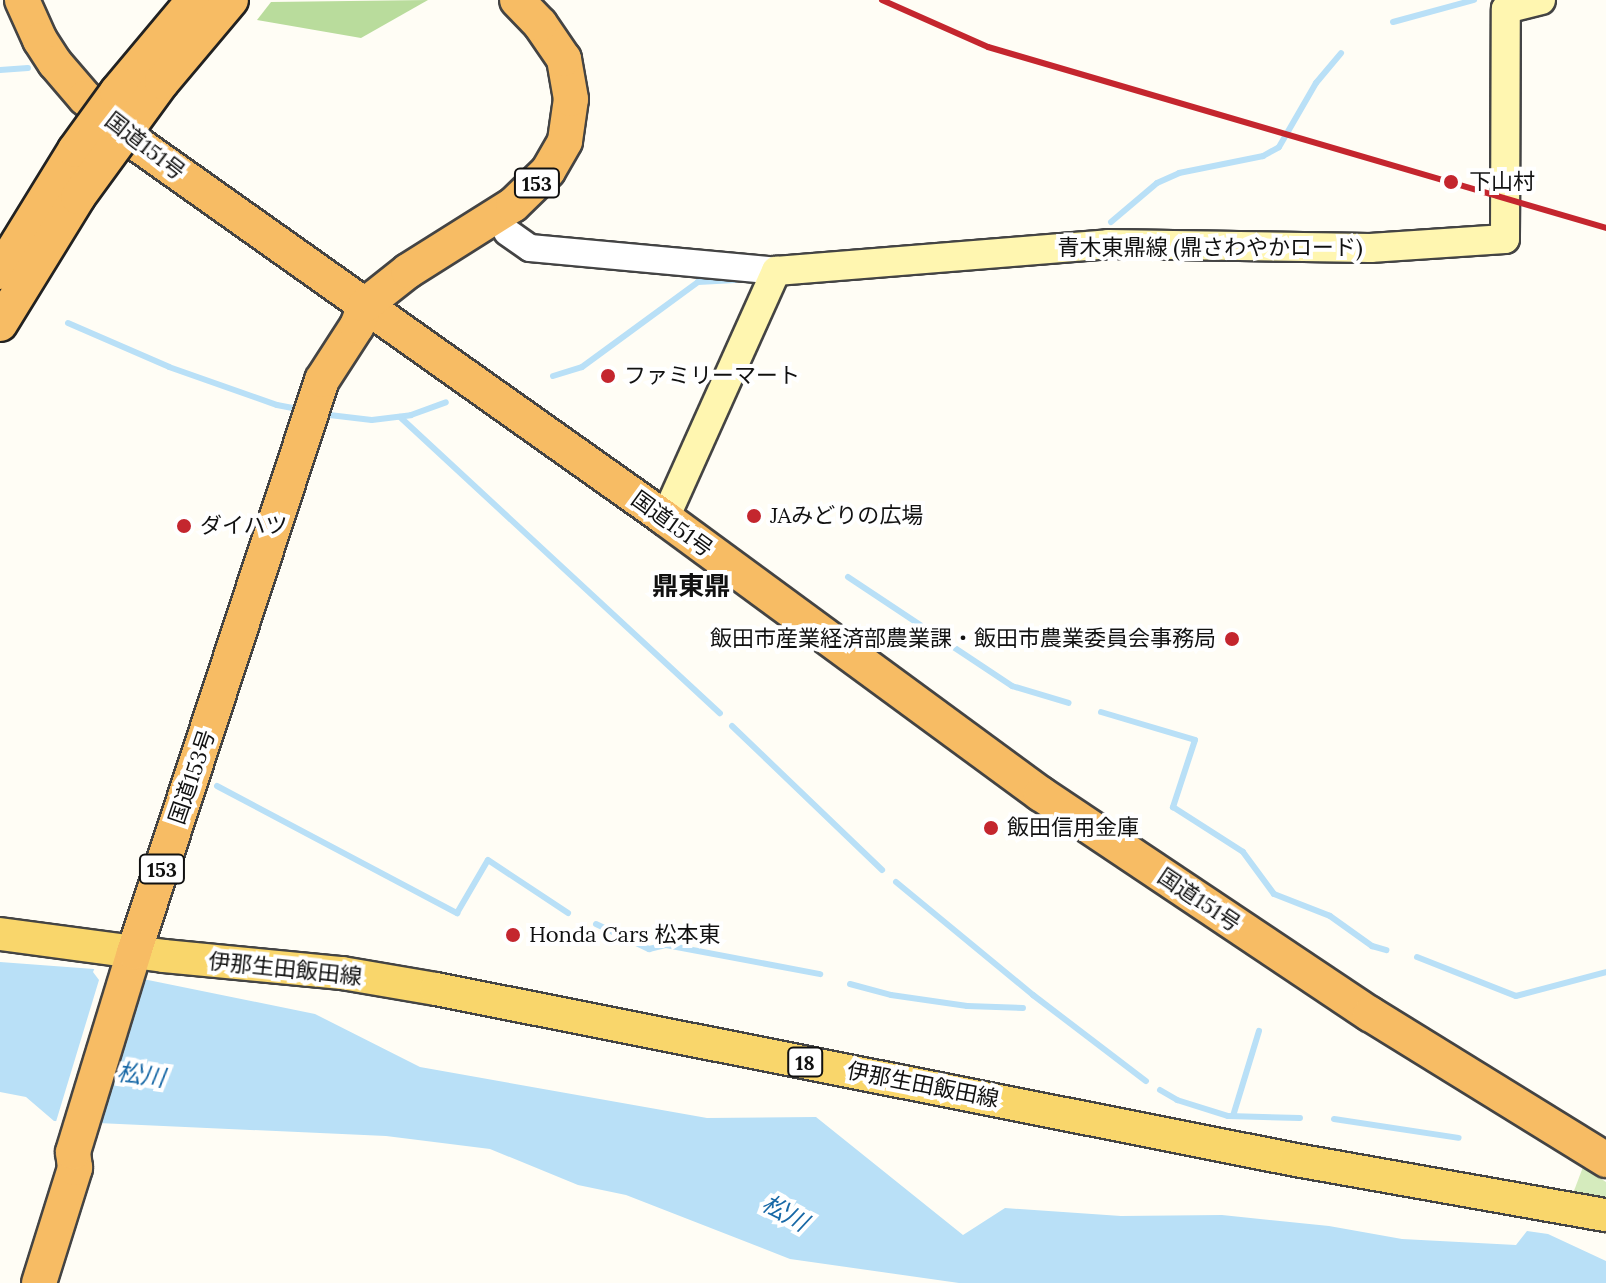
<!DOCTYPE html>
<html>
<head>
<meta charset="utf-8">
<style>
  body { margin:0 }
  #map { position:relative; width:1606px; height:1283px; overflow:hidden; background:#fffdf5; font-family:Lora,"Noto Sans JP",serif }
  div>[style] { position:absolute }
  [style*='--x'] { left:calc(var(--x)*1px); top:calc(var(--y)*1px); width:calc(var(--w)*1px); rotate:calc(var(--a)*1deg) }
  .green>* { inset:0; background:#d5ebbd }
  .forest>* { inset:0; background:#b9dc9c }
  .water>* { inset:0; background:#b9e0f7 }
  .pier>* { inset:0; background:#fffdf5 }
  .stream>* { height:6px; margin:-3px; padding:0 3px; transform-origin:3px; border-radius:3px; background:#b9e0f7 }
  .roads { filter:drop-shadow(2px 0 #444) drop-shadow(-2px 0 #444) drop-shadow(0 2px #444) drop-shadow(0 -2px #444) }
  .tertiary>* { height:26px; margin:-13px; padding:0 13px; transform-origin:13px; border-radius:13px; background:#fff }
  .secondary>* { height:28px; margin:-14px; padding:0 14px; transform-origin:14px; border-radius:14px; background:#fff6b0 }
  .primary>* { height:32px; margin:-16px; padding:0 16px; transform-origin:16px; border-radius:16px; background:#f9d66b }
  .trunk>* { height:34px; margin:-17px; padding:0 17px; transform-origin:17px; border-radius:17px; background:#f7bc64 }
  .rail>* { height:6px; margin:-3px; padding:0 3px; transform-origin:3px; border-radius:3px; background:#c4262e }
  .bridges { filter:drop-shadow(2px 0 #222) drop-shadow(-2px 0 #222) drop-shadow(0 2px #222) drop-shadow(0 -2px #222) }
  .trunk-bridge>* { height:34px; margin:-17px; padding:0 17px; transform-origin:17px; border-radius:17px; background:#f7bc64 }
  .dots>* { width:22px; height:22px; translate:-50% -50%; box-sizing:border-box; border:4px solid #fff; border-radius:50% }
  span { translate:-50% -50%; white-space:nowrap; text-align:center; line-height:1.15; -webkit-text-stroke:8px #fff; paint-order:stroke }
  .shield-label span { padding:2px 6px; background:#fff; border:2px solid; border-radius:6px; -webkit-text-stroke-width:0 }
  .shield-label { font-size:20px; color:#111; font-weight:700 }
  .street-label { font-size:22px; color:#111 }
  .poi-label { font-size:22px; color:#111 }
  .left { translate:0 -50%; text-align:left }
  .right { translate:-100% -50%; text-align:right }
  .water-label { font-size:24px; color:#1768a6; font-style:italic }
  .quarter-label { font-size:26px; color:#111; font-weight:700 }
</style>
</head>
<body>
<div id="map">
  <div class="green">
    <i style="clip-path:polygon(1583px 1167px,1606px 1182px,1606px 1201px,1572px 1196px)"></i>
  </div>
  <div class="forest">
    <i style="clip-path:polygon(428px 0,361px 38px,257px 20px,271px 2px)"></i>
  </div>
  <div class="water">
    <i style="clip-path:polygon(0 962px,94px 969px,315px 1014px,420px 1067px,707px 1118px,816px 1117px,963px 1235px,1005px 1208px,1121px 1216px,1222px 1215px,1329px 1226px,1402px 1239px,1516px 1245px,1527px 1231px,1548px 1234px,1606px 1261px,1606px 1283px,959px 1283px,790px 1259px,626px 1195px,578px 1185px,490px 1149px,386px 1136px,54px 1121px,26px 1097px,0 1092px)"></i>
  </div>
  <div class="pier">
    <i style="clip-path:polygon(96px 965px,142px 975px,96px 1129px,55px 1125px,99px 980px,93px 972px)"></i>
  </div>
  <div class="stream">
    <i style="--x:1393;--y:22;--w:84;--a:-15.2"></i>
    <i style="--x:0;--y:70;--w:28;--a:-4"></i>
    <i style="--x:1111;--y:222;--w:60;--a:-40.3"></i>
    <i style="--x:1157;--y:183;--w:24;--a:-24"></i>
    <i style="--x:1179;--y:173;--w:86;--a:-11.4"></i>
    <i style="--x:1263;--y:156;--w:18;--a:-29"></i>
    <i style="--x:1279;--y:147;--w:74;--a:-60"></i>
    <i style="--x:1316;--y:83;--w:39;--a:-50"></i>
    <i style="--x:68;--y:323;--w:110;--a:23.5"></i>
    <i style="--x:169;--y:367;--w:114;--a:19.4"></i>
    <i style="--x:277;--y:405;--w:25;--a:11"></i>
    <i style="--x:553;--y:376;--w:30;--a:-17"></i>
    <i style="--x:582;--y:367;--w:144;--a:-36.2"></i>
    <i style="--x:698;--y:282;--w:37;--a:-3"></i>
    <i style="--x:321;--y:414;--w:51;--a:6.7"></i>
    <i style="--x:372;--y:420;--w:39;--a:-7"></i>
    <i style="--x:411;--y:415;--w:37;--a:-20"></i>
    <i style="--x:400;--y:417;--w:436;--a:42.8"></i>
    <i style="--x:848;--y:577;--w:197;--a:33.6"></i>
    <i style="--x:1012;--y:686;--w:59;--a:16.6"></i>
    <i style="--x:1101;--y:712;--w:98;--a:16.6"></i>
    <i style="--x:1195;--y:740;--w:71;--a:108.2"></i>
    <i style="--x:1173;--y:807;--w:83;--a:32.7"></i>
    <i style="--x:1243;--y:852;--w:52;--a:53.6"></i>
    <i style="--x:1274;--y:894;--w:60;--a:21.4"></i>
    <i style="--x:1330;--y:916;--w:52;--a:35.5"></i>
    <i style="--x:1372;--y:946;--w:15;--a:16"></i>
    <i style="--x:732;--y:726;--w:208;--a:43.8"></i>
    <i style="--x:217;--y:786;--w:272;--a:27.9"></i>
    <i style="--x:457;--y:913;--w:61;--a:-59.7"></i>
    <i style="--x:488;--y:860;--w:96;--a:33.5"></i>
    <i style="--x:896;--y:882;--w:178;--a:39.5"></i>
    <i style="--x:1033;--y:995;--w:142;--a:37.3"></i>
    <i style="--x:596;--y:924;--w:59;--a:25.3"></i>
    <i style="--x:649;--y:949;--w:17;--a:-13"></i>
    <i style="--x:666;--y:945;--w:157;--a:10.7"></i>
    <i style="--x:1417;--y:957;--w:106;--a:21.5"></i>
    <i style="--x:1516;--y:996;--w:93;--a:-14.9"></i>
    <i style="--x:850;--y:984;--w:42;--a:15"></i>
    <i style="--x:891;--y:995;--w:77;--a:8.2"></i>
    <i style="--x:967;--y:1006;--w:56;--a:2"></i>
    <i style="--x:1160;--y:1090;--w:20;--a:30"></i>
    <i style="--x:1177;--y:1100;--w:53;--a:17.4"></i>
    <i style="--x:1228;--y:1116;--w:72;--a:1.6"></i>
    <i style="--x:1233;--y:1116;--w:89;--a:-73"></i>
    <i style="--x:1334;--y:1119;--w:126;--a:8.6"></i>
  </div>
  <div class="roads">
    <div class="tertiary">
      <i style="--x:507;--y:232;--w:28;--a:35"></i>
      <i style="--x:530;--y:248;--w:247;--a:5.3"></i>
    </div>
    <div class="secondary">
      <i style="--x:665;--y:518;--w:271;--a:-65.8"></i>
      <i style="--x:776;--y:271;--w:333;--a:-4.6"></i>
      <i style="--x:1108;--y:244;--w:262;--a:0.9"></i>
      <i style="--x:1370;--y:248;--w:135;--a:-3.8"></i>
      <i style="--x:1505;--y:239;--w:230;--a:-89.8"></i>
      <i style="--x:1506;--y:9;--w:36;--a:-14"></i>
    </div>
    <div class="primary">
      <i style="--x:0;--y:934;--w:165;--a:7.6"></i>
      <i style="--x:164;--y:956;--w:179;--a:5.5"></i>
      <i style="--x:342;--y:973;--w:95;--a:9.7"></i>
      <i style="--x:436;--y:989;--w:877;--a:11.25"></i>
      <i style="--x:1296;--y:1160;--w:315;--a:10.1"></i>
    </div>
    <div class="trunk">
      <i style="--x:22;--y:0;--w:44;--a:65.8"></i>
      <i style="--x:40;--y:40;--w:27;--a:57"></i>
      <i style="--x:55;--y:63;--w:46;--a:49.4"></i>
      <i style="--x:85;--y:98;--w:72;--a:41"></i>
      <i style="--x:139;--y:145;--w:645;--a:35.34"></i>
      <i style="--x:665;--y:518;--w:466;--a:36.3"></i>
      <i style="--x:1041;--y:794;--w:396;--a:33.8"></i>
      <i style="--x:1370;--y:1014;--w:278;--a:31.7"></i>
      <i style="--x:39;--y:1283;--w:121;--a:-72.6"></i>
      <i style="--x:75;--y:1168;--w:16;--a:-97"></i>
      <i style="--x:73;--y:1152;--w:209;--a:-73"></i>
      <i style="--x:134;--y:952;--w:602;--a:-71.81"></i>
      <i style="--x:322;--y:380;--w:64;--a:-57.1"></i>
      <i style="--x:357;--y:326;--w:22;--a:-69"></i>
      <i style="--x:365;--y:305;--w:55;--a:-38.3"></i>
      <i style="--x:408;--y:271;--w:124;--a:-32.2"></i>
      <i style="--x:513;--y:205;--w:49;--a:-44.2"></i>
      <i style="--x:548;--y:171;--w:34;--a:-60"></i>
      <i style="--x:565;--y:141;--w:42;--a:-81.9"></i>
      <i style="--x:571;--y:99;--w:41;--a:-99.9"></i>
      <i style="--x:564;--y:59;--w:42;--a:-124.4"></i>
      <i style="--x:540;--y:24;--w:33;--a:-134"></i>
    </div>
  </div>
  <div class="rail">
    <i style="--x:882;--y:0;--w:116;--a:23.9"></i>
    <i style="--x:988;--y:47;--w:644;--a:16.32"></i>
  </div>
  <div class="bridges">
    <div class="trunk-bridge">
      <i style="--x:0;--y:272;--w:143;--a:-58.4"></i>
      <i style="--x:75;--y:150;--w:72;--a:-54.1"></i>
      <i style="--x:117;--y:92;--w:120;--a:-50.1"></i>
      <i style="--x:0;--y:324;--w:149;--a:-58.4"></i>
      <i style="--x:78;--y:197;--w:142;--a:-53.9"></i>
      <i style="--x:162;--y:82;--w:107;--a:-49.9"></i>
    </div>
  </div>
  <div class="dots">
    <i style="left:1451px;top:182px;background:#c4262e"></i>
    <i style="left:608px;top:376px;background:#c4262e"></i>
    <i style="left:754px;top:516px;background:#c4262e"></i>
    <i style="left:184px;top:526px;background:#c4262e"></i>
    <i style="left:1232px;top:639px;background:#c4262e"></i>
    <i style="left:991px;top:828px;background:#c4262e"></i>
    <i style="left:513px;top:935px;background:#c4262e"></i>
  </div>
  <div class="shield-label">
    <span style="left:537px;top:183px">153</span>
    <span style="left:162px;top:869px">153</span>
    <span style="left:805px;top:1062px">18</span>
  </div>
  <div class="street-label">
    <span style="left:145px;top:146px;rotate:38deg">国道151号</span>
    <span style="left:1210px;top:248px">青木東鼎線 (鼎さわやかロード)</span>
    <span style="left:672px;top:524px;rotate:36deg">国道151号</span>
    <span style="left:192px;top:777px;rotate:-71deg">国道153号</span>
    <span style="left:1199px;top:900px;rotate:34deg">国道151号</span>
    <span style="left:285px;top:969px;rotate:6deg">伊那生田飯田線</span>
    <span style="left:923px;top:1085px;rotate:11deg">伊那生田飯田線</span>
  </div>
  <div class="poi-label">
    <span class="left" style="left:1469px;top:182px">下山村</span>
    <span class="left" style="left:624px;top:376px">ファミリーマート</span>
    <span class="left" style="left:770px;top:516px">JAみどりの広場</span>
    <span class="left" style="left:200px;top:526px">ダイハツ</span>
    <span class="right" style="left:1216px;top:639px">飯田市産業経済部農業課・飯田市農業委員会事務局</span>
    <span class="left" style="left:1007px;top:828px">飯田信用金庫</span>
    <span class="left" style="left:529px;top:935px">Honda Cars 松本東</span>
  </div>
  <div class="water-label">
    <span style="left:141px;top:1075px;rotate:8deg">松川</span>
    <span style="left:785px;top:1213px;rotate:29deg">松川</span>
  </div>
  <div class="quarter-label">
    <span style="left:691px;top:586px">鼎東鼎</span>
  </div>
</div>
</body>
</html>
